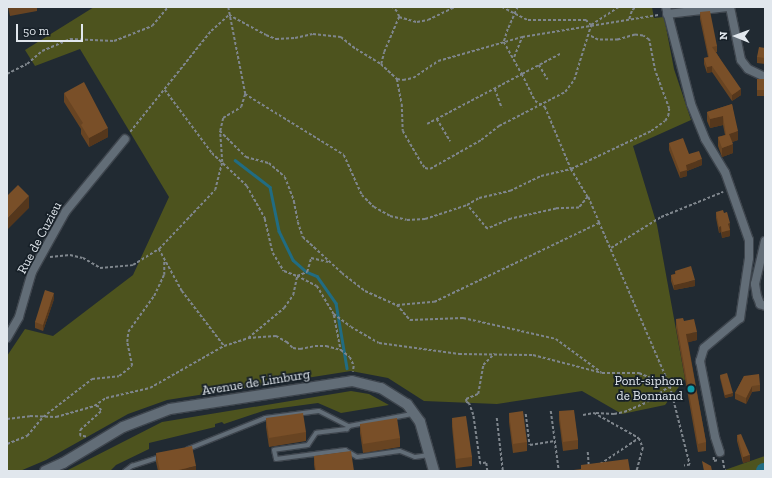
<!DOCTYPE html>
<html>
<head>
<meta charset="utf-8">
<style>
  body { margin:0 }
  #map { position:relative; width:772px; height:478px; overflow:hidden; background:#212a32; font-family:"Zilla Slab",serif }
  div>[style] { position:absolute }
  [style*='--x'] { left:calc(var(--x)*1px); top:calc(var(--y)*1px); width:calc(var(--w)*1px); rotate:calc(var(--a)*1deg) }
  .green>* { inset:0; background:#4d531e }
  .stream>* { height:2.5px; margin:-1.25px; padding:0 1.25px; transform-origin:1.25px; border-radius:1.25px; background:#216c82 }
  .river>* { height:16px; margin:-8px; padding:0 8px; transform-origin:8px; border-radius:8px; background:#216c82 }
  .path>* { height:1.5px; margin-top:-0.75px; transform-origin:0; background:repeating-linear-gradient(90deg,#7f868d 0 3px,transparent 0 5px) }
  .roads { filter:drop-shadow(1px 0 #3e454d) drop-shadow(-1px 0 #3e454d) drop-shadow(0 1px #3e454d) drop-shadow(0 -1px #3e454d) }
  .lane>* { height:4px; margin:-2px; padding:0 2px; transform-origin:2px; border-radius:2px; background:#626d77 }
  .street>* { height:8px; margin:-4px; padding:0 4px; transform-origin:4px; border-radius:4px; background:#626d77 }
  .secondary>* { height:10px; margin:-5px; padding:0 5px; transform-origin:5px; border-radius:5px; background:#626d77 }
  .wall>* { inset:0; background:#684422 }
  .shaded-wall>* { inset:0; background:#55371c }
  .building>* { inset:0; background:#794f28 }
  .dots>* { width:11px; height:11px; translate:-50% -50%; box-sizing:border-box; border:2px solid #172028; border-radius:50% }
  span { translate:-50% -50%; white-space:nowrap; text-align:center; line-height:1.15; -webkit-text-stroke:3.5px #172028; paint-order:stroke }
  .street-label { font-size:13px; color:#e1e7ed }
  .poi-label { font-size:13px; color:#e1e7ed }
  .right { translate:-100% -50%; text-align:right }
  .frame { position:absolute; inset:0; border:8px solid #e1e7ed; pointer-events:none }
  .north { position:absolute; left:716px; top:16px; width:40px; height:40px; -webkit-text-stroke:3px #172028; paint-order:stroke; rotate:271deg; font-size:11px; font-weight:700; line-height:16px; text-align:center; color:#e1e7ed }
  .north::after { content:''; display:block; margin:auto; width:14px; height:18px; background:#e1e7ed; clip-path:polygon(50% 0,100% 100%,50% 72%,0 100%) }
  .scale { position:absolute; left:16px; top:24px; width:67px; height:18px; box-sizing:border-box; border:2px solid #e1e7ed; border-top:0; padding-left:5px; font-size:12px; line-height:14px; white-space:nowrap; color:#e1e7ed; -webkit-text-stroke:3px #172028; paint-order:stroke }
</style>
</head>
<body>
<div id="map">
  <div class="green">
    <i style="clip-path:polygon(94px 7px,652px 7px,654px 18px,664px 17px,674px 69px,691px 120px,633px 146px,657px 225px,685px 379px,665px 405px,622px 414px,582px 391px,497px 404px,424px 401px,388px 378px,351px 371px,167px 400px,128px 414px,46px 460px,20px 471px,7px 471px,7px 356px,25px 329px,53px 336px,133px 275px,169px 197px,80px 49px,35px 66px,25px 50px)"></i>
    <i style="clip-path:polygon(351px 391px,369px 394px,389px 405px,341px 413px,318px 403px,266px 410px,224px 424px,222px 422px,215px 424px,215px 427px,149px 443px,149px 449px,116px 465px,110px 471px,66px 471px,162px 422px)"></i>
    <i style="clip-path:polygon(765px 456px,765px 471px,722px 471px,739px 465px)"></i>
  </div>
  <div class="stream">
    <i style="--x:235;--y:160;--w:44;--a:37.6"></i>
    <i style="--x:270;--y:187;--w:45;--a:78.4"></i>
    <i style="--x:279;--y:231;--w:32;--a:64"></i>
    <i style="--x:293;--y:260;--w:18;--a:41"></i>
    <i style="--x:307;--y:272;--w:11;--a:22"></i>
    <i style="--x:317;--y:276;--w:33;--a:55"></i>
    <i style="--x:336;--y:303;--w:66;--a:80.4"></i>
  </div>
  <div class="river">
    <i style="--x:764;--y:471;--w:1;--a:0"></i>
  </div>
  <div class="path">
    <i style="--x:502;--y:7;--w:29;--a:27"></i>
    <i style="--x:528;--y:20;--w:58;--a:0"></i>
    <i style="--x:586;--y:20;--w:7;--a:45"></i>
    <i style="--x:518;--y:7;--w:24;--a:114"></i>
    <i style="--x:508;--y:29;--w:14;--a:107"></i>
    <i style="--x:504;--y:42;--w:37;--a:61"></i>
    <i style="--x:522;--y:74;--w:43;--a:-27.8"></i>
    <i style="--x:399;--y:17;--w:19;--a:16"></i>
    <i style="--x:417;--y:22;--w:11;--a:-10"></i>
    <i style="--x:428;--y:20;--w:30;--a:-26"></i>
    <i style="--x:629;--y:19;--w:9;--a:-72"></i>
    <i style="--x:632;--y:10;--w:5;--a:-37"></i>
    <i style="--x:514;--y:57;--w:22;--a:-68"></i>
    <i style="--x:381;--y:64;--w:12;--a:-76"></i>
    <i style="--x:384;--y:52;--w:38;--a:-67"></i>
    <i style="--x:399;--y:17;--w:5;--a:-112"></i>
    <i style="--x:397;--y:12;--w:7;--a:-135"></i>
    <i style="--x:539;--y:65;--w:17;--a:59"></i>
    <i style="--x:7;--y:74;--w:22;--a:-27"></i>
    <i style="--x:27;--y:64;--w:20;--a:-41"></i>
    <i style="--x:42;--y:51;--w:30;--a:-23"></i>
    <i style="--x:70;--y:39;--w:44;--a:2.6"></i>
    <i style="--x:114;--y:41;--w:41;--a:-21.5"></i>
    <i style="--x:152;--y:26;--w:25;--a:-50"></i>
    <i style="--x:397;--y:79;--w:25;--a:79"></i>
    <i style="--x:402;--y:104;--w:27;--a:88"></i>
    <i style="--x:403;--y:131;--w:39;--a:60"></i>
    <i style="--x:423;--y:165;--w:4;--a:56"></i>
    <i style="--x:425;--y:168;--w:5;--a:11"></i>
    <i style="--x:430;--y:169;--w:59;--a:-29.6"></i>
    <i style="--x:481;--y:140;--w:23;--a:-38"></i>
    <i style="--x:499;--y:126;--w:74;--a:-27.3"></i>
    <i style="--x:565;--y:92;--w:15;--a:-53"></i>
    <i style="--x:574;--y:80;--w:58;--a:-72.8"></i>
    <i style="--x:591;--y:25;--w:33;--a:-33"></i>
    <i style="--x:495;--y:89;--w:20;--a:70"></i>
    <i style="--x:165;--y:90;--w:79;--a:53.3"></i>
    <i style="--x:212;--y:153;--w:48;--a:43.3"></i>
    <i style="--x:247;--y:186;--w:38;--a:61"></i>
    <i style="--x:265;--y:219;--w:35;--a:77"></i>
    <i style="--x:273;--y:253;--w:21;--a:59"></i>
    <i style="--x:284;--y:271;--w:14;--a:21"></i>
    <i style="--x:297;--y:276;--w:11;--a:-22"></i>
    <i style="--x:307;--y:272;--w:15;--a:-74"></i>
    <i style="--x:311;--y:258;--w:18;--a:13"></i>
    <i style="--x:245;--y:94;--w:116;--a:31.6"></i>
    <i style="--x:344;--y:155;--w:44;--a:65.8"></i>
    <i style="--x:362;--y:195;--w:17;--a:45"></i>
    <i style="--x:374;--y:207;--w:18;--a:29"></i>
    <i style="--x:390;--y:216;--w:17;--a:13"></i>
    <i style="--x:407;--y:220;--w:18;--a:-3"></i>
    <i style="--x:425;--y:219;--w:44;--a:-18.4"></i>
    <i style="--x:467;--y:205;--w:14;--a:-30"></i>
    <i style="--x:479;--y:198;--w:32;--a:-13"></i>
    <i style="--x:510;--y:191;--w:34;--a:-26"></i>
    <i style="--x:541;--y:176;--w:31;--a:-13"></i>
    <i style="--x:571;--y:169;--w:89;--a:-25.4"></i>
    <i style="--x:651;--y:131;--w:17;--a:-36"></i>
    <i style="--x:665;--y:121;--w:6;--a:-59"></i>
    <i style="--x:668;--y:116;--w:7;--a:-82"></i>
    <i style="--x:669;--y:109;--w:40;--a:-110.2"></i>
    <i style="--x:655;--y:71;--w:32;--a:-101"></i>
    <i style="--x:649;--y:40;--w:7;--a:-146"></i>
    <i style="--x:643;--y:36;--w:8;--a:-173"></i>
    <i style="--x:635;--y:35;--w:18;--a:164"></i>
    <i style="--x:618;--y:40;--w:20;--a:180"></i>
    <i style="--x:598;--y:40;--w:11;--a:-153"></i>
    <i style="--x:437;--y:119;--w:26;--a:59"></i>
    <i style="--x:427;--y:124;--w:107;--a:-27.8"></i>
    <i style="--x:522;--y:74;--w:30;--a:64"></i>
    <i style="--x:535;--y:101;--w:12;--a:31"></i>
    <i style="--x:545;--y:107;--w:67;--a:67.2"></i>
    <i style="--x:571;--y:169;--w:33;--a:59"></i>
    <i style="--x:588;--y:197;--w:14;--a:129"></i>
    <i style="--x:579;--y:208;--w:23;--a:178"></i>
    <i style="--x:556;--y:209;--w:46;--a:167.5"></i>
    <i style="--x:511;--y:219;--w:26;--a:157"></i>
    <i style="--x:487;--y:229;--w:31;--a:-130"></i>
    <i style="--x:220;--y:131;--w:37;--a:45"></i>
    <i style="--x:246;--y:157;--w:24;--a:15"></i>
    <i style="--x:269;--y:163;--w:21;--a:41"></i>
    <i style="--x:285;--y:177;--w:26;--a:69"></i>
    <i style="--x:294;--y:201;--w:21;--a:79"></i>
    <i style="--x:298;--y:222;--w:16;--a:72"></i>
    <i style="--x:303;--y:237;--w:53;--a:42.7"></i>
    <i style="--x:342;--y:273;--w:29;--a:38"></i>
    <i style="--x:365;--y:291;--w:35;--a:24"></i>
    <i style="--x:397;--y:305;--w:37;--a:-5"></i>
    <i style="--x:434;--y:302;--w:183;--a:-25.6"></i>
    <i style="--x:599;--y:223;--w:28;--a:-113"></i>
    <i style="--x:130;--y:132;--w:129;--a:-51.3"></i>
    <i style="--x:211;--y:31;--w:24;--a:-42"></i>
    <i style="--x:229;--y:15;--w:42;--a:28.4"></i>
    <i style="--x:266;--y:35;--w:11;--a:22"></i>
    <i style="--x:276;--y:39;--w:19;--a:-3"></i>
    <i style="--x:295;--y:38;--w:18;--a:-13"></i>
    <i style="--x:313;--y:34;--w:28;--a:6"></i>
    <i style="--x:341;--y:37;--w:19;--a:39"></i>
    <i style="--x:356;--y:49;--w:29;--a:31"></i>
    <i style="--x:381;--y:64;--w:22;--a:43"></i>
    <i style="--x:397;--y:79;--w:6;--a:9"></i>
    <i style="--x:403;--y:80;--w:10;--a:-11"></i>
    <i style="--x:413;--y:78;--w:30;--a:-34"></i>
    <i style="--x:438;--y:61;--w:87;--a:-15.9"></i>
    <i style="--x:522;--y:37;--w:138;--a:-9.2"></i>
    <i style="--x:599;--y:222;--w:179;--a:66.6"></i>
    <i style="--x:670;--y:386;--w:81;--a:75.8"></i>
    <i style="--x:690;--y:465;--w:6;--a:171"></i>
    <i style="--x:611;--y:248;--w:59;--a:-31.8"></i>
    <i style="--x:661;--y:217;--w:67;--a:-22"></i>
    <i style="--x:159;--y:249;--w:48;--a:61.3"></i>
    <i style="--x:182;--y:291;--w:69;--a:52.6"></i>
    <i style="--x:50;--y:257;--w:20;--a:-6"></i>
    <i style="--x:70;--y:255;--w:13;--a:13"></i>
    <i style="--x:83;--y:258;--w:20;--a:30"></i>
    <i style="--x:100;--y:268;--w:33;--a:-5"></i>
    <i style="--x:133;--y:265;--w:31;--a:-32"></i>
    <i style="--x:159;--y:249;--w:81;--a:-46.5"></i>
    <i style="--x:215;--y:190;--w:29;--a:-76"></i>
    <i style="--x:222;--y:162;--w:31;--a:-94"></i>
    <i style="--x:220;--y:131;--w:13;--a:-77"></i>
    <i style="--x:223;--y:118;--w:21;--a:-31"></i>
    <i style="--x:241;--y:107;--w:14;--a:-73"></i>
    <i style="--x:245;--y:94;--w:89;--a:-101.1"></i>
    <i style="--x:397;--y:305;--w:20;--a:49"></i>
    <i style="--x:410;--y:320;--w:53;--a:-2.2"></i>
    <i style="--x:463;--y:318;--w:95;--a:12.7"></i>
    <i style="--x:556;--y:339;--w:56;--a:36.3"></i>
    <i style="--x:334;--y:315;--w:36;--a:79"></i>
    <i style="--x:248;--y:338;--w:47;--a:-39.8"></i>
    <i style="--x:284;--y:308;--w:16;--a:-55"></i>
    <i style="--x:293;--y:295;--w:19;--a:-78"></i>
    <i style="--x:297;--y:276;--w:22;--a:27"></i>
    <i style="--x:317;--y:286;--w:33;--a:59"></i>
    <i style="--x:334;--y:314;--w:21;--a:37"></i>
    <i style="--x:351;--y:327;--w:32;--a:30"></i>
    <i style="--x:379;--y:343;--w:81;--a:7.8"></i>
    <i style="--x:459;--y:354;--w:74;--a:0.8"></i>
    <i style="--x:533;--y:355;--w:71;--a:14.6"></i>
    <i style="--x:602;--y:373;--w:37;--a:0"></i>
    <i style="--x:639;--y:373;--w:34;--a:23"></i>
    <i style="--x:551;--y:411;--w:61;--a:82.4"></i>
    <i style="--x:596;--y:413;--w:18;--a:3"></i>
    <i style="--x:614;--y:414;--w:10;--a:-11"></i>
    <i style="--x:624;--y:412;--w:25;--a:-23"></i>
    <i style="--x:647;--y:402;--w:28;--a:-35"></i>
    <i style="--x:526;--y:414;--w:31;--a:83"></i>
    <i style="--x:530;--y:445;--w:25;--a:-9"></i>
    <i style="--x:583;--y:415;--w:11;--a:-10"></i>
    <i style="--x:594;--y:413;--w:51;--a:29.1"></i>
    <i style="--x:639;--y:438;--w:11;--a:68"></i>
    <i style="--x:643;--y:448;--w:24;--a:105"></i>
    <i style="--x:497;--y:418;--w:53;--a:83.5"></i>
    <i style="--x:7;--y:419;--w:23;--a:-7"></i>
    <i style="--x:30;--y:416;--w:26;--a:2"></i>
    <i style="--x:56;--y:417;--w:40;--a:-16"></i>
    <i style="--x:94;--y:406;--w:14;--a:-34"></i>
    <i style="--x:106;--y:398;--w:45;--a:-12.8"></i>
    <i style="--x:150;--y:388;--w:85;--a:-29.6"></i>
    <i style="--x:224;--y:346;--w:25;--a:-18"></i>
    <i style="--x:248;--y:338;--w:28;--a:-4"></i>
    <i style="--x:276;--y:336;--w:13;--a:29"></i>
    <i style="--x:287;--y:342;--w:8;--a:45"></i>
    <i style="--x:293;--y:348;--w:7;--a:8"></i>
    <i style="--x:300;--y:349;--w:15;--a:-11"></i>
    <i style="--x:315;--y:346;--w:11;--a:0"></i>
    <i style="--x:326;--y:346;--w:16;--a:15"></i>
    <i style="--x:341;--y:350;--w:11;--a:38"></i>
    <i style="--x:350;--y:357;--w:10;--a:66"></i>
    <i style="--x:354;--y:366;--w:6;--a:99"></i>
    <i style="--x:86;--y:437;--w:6;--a:-171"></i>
    <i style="--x:80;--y:436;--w:6;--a:-90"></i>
    <i style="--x:80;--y:430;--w:28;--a:-42"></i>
    <i style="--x:101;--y:411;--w:4;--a:-117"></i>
    <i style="--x:99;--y:407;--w:5;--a:-169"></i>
    <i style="--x:7;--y:444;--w:22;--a:-22"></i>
    <i style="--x:27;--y:436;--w:25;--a:-50"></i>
    <i style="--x:43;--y:417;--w:62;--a:-37.8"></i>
    <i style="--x:92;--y:379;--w:27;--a:-6"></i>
    <i style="--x:119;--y:376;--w:16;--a:-38"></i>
    <i style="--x:132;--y:366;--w:25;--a:-102"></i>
    <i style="--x:127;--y:342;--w:10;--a:-84"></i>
    <i style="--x:128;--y:332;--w:44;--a:-54.2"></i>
    <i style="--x:154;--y:296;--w:23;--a:-65"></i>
    <i style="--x:164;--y:275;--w:14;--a:-90"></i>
    <i style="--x:588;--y:452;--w:13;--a:86"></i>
    <i style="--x:714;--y:457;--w:4;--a:90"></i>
    <i style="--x:714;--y:461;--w:4;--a:-14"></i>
    <i style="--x:723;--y:460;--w:11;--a:80"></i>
    <i style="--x:600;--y:464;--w:47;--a:-33.7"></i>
    <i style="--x:487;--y:471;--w:8;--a:-97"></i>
    <i style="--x:486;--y:463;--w:6;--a:171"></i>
    <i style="--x:480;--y:464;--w:49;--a:-98.1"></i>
    <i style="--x:473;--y:415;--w:12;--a:-110"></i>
    <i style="--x:469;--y:404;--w:4;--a:-146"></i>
    <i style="--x:466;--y:402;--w:3;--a:-90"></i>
    <i style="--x:466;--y:399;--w:13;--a:-23"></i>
    <i style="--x:478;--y:394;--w:29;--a:-80"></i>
    <i style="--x:483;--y:365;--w:16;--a:-45"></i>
  </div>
  <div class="roads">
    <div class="lane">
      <i style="--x:412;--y:414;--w:64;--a:169.2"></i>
      <i style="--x:349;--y:426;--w:4;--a:124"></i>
      <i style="--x:347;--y:429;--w:31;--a:173"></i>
      <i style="--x:316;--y:433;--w:14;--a:124"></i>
      <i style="--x:308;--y:445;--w:34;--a:172"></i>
      <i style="--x:274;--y:450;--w:9;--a:77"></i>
      <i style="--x:276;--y:459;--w:70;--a:-7.4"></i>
      <i style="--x:345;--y:450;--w:14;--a:30"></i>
      <i style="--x:357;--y:457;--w:43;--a:-7.9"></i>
      <i style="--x:400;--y:451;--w:16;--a:22"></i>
      <i style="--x:415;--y:457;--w:14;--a:-8"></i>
      <i style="--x:188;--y:449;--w:83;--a:-21.9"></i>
      <i style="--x:265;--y:418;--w:54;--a:-7.4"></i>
      <i style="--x:319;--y:411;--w:34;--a:27"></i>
      <i style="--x:125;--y:471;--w:9;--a:-36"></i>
      <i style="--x:132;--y:466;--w:29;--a:-18"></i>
    </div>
    <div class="street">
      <i style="--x:666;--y:7;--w:100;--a:75.5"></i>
      <i style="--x:691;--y:104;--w:38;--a:68"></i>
      <i style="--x:705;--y:139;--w:39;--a:59"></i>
      <i style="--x:725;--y:172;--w:72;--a:70.6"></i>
      <i style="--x:749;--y:240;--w:18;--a:90"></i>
      <i style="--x:749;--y:258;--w:61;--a:98.5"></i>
      <i style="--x:740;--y:318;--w:47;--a:140.2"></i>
      <i style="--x:704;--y:348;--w:14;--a:107"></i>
      <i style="--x:700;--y:361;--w:77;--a:78.8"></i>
      <i style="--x:715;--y:437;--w:16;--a:72"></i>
      <i style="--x:730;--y:7;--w:54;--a:78.3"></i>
      <i style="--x:741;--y:60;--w:11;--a:52"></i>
      <i style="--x:748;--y:69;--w:19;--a:25"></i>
      <i style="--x:667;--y:14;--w:61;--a:-6.5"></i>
      <i style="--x:765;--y:241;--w:44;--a:103.1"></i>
      <i style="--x:755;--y:284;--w:12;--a:81"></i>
      <i style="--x:757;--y:296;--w:9;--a:69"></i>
      <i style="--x:760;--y:304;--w:5;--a:22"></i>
      <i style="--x:7;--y:338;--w:24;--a:-60"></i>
      <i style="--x:19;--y:317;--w:47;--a:-73.9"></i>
      <i style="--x:32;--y:272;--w:70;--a:-60.9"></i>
      <i style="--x:66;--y:211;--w:93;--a:-50.7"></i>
    </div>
    <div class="secondary">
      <i style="--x:45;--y:471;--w:20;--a:-24"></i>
      <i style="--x:63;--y:463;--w:70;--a:-31"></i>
      <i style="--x:123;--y:427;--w:50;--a:-21"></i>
      <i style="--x:170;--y:409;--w:184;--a:-8.7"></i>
      <i style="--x:352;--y:381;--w:30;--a:14"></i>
      <i style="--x:381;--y:388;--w:31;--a:32"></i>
      <i style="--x:407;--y:404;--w:22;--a:54"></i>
      <i style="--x:420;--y:422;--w:51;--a:74.1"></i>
    </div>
  </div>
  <div class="wall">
    <i style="clip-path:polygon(8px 7px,37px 7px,37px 11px,10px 16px)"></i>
    <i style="clip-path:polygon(700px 12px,717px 46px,717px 52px,716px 52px,741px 95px,732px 101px,712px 72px,707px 73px,704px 64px,704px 58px,708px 57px,700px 19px)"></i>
    <i style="clip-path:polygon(765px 48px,765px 64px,757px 63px,757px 57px)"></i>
    <i style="clip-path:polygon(757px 79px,765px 79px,765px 96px,757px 96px)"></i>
    <i style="clip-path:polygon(64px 93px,108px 137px,89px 147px,81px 134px,81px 129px,64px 102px)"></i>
    <i style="clip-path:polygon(732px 104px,738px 140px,732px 142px,733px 153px,722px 157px,718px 146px,718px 137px,725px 135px,723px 125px,710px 128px,707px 121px,707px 112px)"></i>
    <i style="clip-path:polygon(669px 143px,689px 154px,702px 165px,687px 171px,687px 176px,680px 178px,669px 150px)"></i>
    <i style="clip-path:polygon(716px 212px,730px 229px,730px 236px,722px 238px,721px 232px,719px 233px,716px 218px)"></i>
    <i style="clip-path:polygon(675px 271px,695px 286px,674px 290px,671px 281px,671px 275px,675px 274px)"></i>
    <i style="clip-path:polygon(54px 299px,43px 331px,35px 328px,35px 322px)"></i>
    <i style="clip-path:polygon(676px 319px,684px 321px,697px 340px,688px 342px,706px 442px,706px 451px,698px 452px,676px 328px)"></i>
    <i style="clip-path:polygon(720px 375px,733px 396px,725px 398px,720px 378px)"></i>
    <i style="clip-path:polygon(744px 376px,760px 385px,760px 391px,752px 392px,746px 404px,735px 399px,735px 393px)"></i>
    <i style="clip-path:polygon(559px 411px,578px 440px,578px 449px,563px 451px,559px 420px)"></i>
    <i style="clip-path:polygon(509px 413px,527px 442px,527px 451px,513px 453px,509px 422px)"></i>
    <i style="clip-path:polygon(266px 418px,306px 432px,306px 441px,269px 447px,266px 427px)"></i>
    <i style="clip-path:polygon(452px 418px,472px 457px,472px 466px,456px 468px,452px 427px)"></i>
    <i style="clip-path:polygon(360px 424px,400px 438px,400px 447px,363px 453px,360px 433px)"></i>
    <i style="clip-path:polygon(737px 435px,750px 461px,743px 463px,737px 441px)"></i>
    <i style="clip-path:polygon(156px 453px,196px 471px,158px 471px,156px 462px)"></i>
    <i style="clip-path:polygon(314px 456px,354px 471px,315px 471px,314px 465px)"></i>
  </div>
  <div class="shaded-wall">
    <i style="clip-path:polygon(712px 66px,712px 72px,707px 73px,707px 67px)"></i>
    <i style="clip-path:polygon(741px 89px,741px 95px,732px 101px,732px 95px)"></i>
    <i style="clip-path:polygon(723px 116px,723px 125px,710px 128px,710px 119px)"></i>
    <i style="clip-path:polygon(108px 128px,108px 137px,89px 147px,89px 138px)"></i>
    <i style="clip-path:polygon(738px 131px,738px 140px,729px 143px,729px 134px)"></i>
    <i style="clip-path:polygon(733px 144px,733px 153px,722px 157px,722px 148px)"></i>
    <i style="clip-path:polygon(702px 159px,702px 165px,687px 171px,687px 176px,680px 178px,680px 172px,686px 165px)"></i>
    <i style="clip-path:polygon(29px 196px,29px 208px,7px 230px,7px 219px)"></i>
    <i style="clip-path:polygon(730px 223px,730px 229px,728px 230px,728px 224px)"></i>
    <i style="clip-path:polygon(721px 226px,721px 232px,719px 233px,719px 227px)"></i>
    <i style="clip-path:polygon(730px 230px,730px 236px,722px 238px,722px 232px)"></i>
    <i style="clip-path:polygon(695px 280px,695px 286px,674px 290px,674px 285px)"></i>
    <i style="clip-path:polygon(54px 293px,54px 299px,43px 331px,43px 325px)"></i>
    <i style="clip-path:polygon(697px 332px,697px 340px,686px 343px,686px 334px)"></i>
    <i style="clip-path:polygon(752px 386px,752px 392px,746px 404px,746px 398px)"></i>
    <i style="clip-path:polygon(733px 393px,733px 396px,725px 398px,725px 395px)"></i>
    <i style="clip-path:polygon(750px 455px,750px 461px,743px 463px,743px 457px)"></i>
    <i style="clip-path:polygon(196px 466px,196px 471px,174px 471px)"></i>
  </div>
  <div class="building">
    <i style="clip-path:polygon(764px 10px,765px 10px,765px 20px,764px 20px)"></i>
    <i style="clip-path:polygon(710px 11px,717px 46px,712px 47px,741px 89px,732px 95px,712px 66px,707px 67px,704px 58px,709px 57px,700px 12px)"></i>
    <i style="clip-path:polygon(759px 47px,765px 48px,765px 58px,757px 57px)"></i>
    <i style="clip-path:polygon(757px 79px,765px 79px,765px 90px,757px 90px)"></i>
    <i style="clip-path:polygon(84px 82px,108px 128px,89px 138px,81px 125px,83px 123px,64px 93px)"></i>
    <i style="clip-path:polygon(732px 104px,738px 131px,729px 134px,733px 144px,722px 148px,718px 137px,726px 135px,723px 116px,710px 119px,707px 112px)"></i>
    <i style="clip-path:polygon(683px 138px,689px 154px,699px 151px,702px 159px,686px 165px,687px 170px,680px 172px,669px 143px)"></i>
    <i style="clip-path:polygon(18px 185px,29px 196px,7px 219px,7px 196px)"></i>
    <i style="clip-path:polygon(723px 210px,724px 213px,727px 212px,730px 223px,728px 224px,730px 230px,722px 232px,721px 226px,719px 227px,716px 212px)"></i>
    <i style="clip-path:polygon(691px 266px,695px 280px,674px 285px,671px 275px,676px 274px,675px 271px)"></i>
    <i style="clip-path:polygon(45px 290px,54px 293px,43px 325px,35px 322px)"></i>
    <i style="clip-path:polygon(683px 318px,684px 321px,694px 319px,697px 332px,686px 334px,706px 442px,698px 444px,676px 319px)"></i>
    <i style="clip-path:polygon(727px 373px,733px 393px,725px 395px,720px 375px)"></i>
    <i style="clip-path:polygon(759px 374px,760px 385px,752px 386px,746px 398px,735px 393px,744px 376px)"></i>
    <i style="clip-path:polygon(574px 410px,578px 440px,563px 442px,559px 411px)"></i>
    <i style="clip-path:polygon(523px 411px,527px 442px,513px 444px,509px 413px)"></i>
    <i style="clip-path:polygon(303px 413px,306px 432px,269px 438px,266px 418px)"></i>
    <i style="clip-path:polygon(466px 416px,472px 457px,456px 459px,452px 418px)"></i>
    <i style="clip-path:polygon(397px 418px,400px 438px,363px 444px,360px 424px)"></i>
    <i style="clip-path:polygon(741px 434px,750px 455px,743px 457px,737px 435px)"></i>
    <i style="clip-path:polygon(192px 446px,196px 466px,174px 471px,160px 471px,156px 453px)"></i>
    <i style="clip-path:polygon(351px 451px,354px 471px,316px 471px,314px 456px)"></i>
    <i style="clip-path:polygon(628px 459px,630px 471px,566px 471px,581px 469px,581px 465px)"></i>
    <i style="clip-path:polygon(702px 461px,711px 466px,712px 471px,704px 471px)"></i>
  </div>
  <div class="dots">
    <i style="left:691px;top:389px;background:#0f9aa8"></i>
  </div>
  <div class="street-label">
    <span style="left:40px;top:238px;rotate:-62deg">Rue de Cuzieu</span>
    <span style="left:256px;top:383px;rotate:-9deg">Avenue de Limburg</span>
  </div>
  <div class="poi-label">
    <span class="right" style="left:683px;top:389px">Pont-siphon<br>de Bonnand</span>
  </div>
  <div class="frame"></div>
  <div class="north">N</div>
  <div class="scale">50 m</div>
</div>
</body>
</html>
